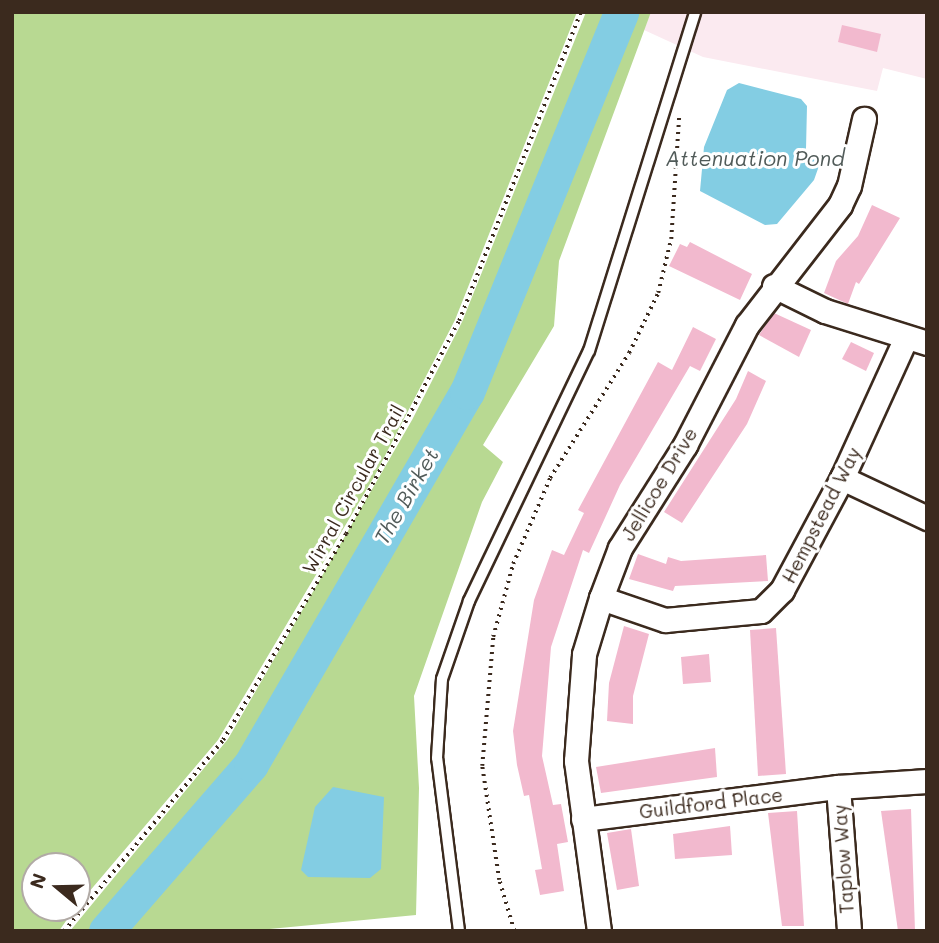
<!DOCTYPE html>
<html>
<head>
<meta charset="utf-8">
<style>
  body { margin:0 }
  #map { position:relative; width:939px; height:943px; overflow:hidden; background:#fff; font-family:Mali,sans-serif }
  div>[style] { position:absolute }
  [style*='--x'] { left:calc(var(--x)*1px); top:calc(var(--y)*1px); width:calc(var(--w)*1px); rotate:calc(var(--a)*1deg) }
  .built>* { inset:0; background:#fbeaf0 }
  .green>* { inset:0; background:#b8d992 }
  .water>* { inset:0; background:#83cde3 }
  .river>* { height:35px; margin:-17.5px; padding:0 17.5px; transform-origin:17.5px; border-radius:17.5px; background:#83cde3 }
  .building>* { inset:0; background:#f2b9ce }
  .path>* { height:3.5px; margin-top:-1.75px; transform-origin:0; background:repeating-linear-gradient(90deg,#3b2a1e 0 2px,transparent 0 7px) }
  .roads { filter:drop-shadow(2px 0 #3b2a1e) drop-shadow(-2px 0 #3b2a1e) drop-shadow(0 2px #3b2a1e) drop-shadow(0 -2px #3b2a1e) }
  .lane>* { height:10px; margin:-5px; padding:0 5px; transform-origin:5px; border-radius:5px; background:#fff }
  .street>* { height:23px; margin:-11.5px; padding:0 11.5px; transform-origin:11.5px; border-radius:11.5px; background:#fff }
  span { translate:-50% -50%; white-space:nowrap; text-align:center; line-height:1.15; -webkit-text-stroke:6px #fff; paint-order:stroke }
  .street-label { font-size:19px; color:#3b2a1e }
  .water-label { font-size:21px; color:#515b59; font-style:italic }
  .frame { position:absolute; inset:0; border:14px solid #3b2a1e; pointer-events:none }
  .north { position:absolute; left:21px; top:852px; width:70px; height:70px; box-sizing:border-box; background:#fff; border:2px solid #b1aaa5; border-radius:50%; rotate:289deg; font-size:19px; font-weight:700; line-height:28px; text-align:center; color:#3b2a1e }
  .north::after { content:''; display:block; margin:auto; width:24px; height:32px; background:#3b2a1e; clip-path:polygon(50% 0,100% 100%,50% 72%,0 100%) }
</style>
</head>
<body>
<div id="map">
  <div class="built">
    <i style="clip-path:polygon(651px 12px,927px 12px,927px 79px,883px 68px,877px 91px,703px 57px,644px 30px)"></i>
  </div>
  <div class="green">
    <i style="clip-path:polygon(12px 12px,577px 12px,455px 320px,374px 477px,218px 740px,77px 906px,77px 866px,35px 866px,35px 908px,75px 908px,59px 931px,12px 931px)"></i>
    <i style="clip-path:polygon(586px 12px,651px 12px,559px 261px,554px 326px,483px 445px,503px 462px,482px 502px,414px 696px,419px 788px,416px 915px,250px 931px,70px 931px,228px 739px,412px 420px,462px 322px)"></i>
  </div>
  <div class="water">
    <i style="clip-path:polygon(739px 83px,801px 99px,807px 106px,806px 149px,820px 163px,814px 180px,777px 224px,765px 225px,700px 191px,704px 147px,727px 90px)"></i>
    <i style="clip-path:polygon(333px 787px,384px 797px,381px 869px,370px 878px,308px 877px,301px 870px,315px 807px)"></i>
  </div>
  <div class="river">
    <i style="--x:106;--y:931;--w:221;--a:-49"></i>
    <i style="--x:251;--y:764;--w:430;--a:-59.9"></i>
    <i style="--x:467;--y:392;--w:410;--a:-67.9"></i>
  </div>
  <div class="building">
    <i style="clip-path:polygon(842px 25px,881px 34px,877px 52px,838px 42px)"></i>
    <i style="clip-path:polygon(872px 205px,900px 218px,859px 284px,856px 282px,848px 304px,824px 293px,836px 261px,858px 236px)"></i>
    <i style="clip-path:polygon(690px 242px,752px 274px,740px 300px,669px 266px,680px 244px,687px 247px)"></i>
    <i style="clip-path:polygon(774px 313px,811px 330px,799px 357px,759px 335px)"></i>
    <i style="clip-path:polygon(693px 327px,716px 339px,700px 371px,690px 366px,620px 485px,589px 553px,583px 550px,551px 647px,542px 756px,553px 805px,561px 804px,568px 842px,557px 844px,564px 891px,540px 895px,535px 870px,542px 869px,529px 795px,524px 796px,517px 765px,513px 731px,534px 600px,552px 550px,564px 555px,584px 513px,578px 510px,658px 362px,672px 370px)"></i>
    <i style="clip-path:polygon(851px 342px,874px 353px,866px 371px,842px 359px)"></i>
    <i style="clip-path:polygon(748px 371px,766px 381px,747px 424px,682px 523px,664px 512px,736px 399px)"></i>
    <i style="clip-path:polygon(638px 554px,666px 564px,668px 557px,681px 561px,766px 555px,768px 581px,675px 586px,673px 591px,629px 579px)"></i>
    <i style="clip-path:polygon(624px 626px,649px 634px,633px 696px,633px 724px,607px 721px,609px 683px)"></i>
    <i style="clip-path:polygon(776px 628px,786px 774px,758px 776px,750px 630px)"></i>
    <i style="clip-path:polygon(709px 654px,711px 682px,683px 684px,681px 657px)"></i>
    <i style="clip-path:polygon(715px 748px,717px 777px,601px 793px,596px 767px)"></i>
    <i style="clip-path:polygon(911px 809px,915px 931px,898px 931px,881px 811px)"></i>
    <i style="clip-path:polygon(797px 811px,804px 926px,782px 926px,768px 813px)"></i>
    <i style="clip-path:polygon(730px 826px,732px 855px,675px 859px,673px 834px)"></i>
    <i style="clip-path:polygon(631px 829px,639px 886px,617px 890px,607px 833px)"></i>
  </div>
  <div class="path">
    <i style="--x:64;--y:931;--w:249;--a:-50.2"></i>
    <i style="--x:223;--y:740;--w:240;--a:-59.2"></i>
    <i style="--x:346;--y:534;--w:241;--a:-62.1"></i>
    <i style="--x:459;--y:321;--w:332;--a:-68.5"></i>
    <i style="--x:514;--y:931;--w:53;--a:-106.4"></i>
    <i style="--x:499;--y:880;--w:115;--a:-98.5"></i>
    <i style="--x:482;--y:766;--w:129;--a:-85.1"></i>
    <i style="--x:493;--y:637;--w:76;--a:-74.7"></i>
    <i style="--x:513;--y:564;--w:94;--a:-66.7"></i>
    <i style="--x:550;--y:478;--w:148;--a:-57.7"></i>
    <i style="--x:629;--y:353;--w:67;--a:-64.2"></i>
    <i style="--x:658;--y:293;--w:56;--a:-76.5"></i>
    <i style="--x:671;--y:239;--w:125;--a:-86.3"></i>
  </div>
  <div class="roads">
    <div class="lane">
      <i style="--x:459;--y:931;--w:174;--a:-97.2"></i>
      <i style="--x:437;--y:758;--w:79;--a:-86.4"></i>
      <i style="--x:442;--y:679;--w:83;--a:-70.9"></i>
      <i style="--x:469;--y:601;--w:277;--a:-64.4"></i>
      <i style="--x:589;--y:351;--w:355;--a:-72.6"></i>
    </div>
    <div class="street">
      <i style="--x:774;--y:286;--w:57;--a:26.1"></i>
      <i style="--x:825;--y:311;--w:107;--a:17.4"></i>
      <i style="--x:842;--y:478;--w:94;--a:25.2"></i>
      <i style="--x:601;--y:598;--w:68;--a:19"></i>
      <i style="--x:665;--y:620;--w:96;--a:-5.4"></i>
      <i style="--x:761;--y:611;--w:30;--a:-45"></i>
      <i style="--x:782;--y:590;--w:127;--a:-61.8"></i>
      <i style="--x:842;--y:478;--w:152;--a:-65.5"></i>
      <i style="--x:838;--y:787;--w:144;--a:85.6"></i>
      <i style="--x:583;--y:819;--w:257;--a:-7.2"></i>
      <i style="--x:838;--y:787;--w:89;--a:-3.9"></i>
      <i style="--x:599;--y:931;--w:172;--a:-97.7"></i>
      <i style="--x:576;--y:761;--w:107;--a:-85.7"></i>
      <i style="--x:584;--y:654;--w:59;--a:-73.1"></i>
      <i style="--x:601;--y:598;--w:53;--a:-69.2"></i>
      <i style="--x:620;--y:548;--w:122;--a:-57.7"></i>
      <i style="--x:685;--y:445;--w:135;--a:-62.7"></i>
      <i style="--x:747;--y:325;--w:152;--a:-52.2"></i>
      <i style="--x:840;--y:205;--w:21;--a:-65"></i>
      <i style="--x:849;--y:186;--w:69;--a:-77.4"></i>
    </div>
  </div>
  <div class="street-label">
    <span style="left:659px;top:484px;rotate:-59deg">Jellicoe Drive</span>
    <span style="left:353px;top:489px;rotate:-61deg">Wirral Circular Trail</span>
    <span style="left:821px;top:515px;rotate:-63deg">Hempstead Way</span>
    <span style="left:711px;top:803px;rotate:-7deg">Guildford Place</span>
    <span style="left:843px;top:859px;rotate:-94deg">Taplow Way</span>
  </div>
  <div class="water-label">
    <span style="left:755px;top:158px">Attenuation Pond</span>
    <span style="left:406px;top:496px;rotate:-60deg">The Birket</span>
  </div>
  <div class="frame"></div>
  <div class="north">N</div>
</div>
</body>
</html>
